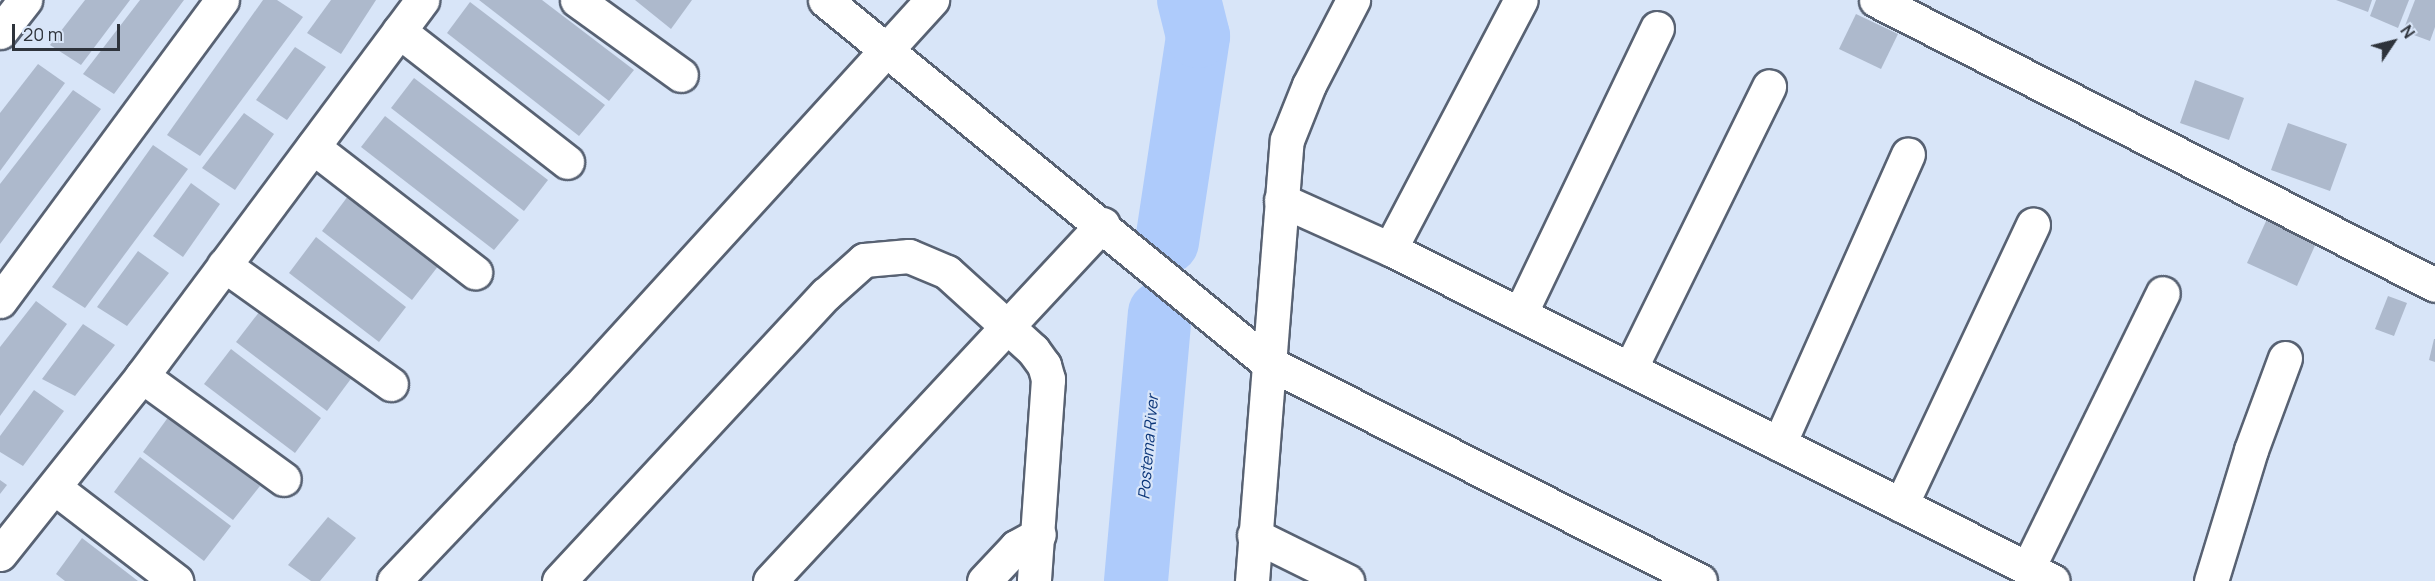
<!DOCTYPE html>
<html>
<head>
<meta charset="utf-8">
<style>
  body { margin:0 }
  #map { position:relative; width:2435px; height:581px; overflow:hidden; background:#d8e5f8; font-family:Manrope,sans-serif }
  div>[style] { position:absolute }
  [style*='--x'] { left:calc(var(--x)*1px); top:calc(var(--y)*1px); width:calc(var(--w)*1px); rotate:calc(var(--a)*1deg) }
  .river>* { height:64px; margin:-32px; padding:0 32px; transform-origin:32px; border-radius:32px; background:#aecbfb }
  .building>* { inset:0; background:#adb9cc }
  .roads { filter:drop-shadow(2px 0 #586273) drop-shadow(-2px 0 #586273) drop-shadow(0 2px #586273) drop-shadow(0 -2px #586273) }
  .street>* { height:33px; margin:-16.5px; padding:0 16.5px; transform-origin:16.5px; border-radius:16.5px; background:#fff }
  span { translate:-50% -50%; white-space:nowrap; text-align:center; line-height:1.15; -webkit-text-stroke:4.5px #d8e5f8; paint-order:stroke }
  .water-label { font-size:16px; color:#0c3679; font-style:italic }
  .north { position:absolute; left:2363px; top:12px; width:60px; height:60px; -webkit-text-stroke:4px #d8e5f8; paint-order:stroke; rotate:55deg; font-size:16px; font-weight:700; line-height:24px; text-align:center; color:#2e333b }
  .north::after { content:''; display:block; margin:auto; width:21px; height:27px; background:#2e333b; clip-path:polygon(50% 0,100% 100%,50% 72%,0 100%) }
  .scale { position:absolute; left:12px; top:24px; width:108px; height:27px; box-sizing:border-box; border:3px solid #2e333b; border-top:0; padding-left:8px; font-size:18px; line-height:21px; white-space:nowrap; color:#2e333b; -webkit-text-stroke:4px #d8e5f8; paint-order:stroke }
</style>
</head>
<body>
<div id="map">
  <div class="river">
    <i style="--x:1167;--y:242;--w:208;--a:-81.4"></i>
    <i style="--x:1198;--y:36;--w:37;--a:-104"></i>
    <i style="--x:1136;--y:581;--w:269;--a:-84.9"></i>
  </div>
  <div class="building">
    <i style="clip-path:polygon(85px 0,130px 0,81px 65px,50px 45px)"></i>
    <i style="clip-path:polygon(140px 0,184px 0,114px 94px,83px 74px)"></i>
    <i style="clip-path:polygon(263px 0,277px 0,303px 17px,200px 156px,167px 135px)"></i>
    <i style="clip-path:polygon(331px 0,376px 0,341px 54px,307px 33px)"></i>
    <i style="clip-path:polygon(479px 0,542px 0,634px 70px,609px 101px)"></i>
    <i style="clip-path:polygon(635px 0,692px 0,671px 29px)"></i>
    <i style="clip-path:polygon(2336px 0,2372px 0,2368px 12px)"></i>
    <i style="clip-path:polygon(2376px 0,2409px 0,2398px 28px,2370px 16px)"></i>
    <i style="clip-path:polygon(2415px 0,2435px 0,2435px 27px,2430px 41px,2403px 31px)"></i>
    <i style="clip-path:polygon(470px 2px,605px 105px,579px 136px,447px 33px)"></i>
    <i style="clip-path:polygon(1856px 14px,1898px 34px,1881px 69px,1839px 49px)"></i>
    <i style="clip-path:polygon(295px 47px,326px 67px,287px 120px,256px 100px)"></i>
    <i style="clip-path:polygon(38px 64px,65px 83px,0 171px,0 113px)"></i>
    <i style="clip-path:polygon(414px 78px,548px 180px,524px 211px,391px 108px)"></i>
    <i style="clip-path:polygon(2195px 80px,2244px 98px,2229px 140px,2180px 123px)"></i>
    <i style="clip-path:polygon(73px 90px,101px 109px,0 244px,0 184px)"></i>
    <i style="clip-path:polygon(244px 113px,274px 134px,235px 190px,202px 168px)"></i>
    <i style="clip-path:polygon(385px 116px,519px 220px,494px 250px,361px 147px)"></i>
    <i style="clip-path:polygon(2288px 123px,2347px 144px,2330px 191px,2271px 170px)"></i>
    <i style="clip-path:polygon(153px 145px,188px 169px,85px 308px,52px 287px)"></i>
    <i style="clip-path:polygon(191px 183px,220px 204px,183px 257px,153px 236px)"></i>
    <i style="clip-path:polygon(348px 196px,439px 265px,412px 300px,322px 231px)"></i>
    <i style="clip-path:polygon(2267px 219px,2317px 241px,2297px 286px,2247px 263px)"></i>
    <i style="clip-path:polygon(316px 237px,406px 307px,379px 342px,289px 273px)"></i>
    <i style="clip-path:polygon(138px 251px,169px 273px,127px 326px,97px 307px)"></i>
    <i style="clip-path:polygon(2388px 296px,2407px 303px,2394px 336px,2375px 329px)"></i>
    <i style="clip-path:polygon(36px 301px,67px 324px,0 416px,0 347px)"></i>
    <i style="clip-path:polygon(263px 307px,353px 376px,327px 411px,236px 342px)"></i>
    <i style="clip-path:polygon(83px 324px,115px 345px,75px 396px,42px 379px)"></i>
    <i style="clip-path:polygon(2434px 339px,2435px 339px,2435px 362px,2429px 360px)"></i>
    <i style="clip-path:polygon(231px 349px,321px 418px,295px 453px,204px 384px)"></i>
    <i style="clip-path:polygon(34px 390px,64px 411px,23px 466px,0 452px,0 436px)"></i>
    <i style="clip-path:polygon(169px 416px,260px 486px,233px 520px,143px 452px)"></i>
    <i style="clip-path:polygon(140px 457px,231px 526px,204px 561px,114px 492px)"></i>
    <i style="clip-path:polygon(0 480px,7px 485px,0 494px)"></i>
    <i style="clip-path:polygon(328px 517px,356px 538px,320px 581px,311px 581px,288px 565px)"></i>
    <i style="clip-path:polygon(82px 538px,138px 581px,65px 581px,56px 574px)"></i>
  </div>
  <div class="roads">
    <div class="street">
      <i style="--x:577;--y:0;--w:128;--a:35.8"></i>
      <i style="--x:825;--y:0;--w:571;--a:39.32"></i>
      <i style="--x:1267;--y:362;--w:485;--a:26.8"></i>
      <i style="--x:1876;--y:0;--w:627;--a:27.01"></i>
      <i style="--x:399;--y:31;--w:213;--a:37.9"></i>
      <i style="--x:0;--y:32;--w:41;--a:-52"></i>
      <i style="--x:313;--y:147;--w:205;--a:37.7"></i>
      <i style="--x:1281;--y:200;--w:120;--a:24.2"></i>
      <i style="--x:1390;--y:249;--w:741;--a:26.6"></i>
      <i style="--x:1390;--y:249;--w:281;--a:-62.3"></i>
      <i style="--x:224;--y:265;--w:205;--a:35.5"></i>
      <i style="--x:0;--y:301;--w:374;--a:-53.6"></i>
      <i style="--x:1520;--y:314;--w:317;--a:-64.4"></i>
      <i style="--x:1630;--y:369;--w:315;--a:-63.8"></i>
      <i style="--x:142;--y:376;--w:175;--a:36"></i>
      <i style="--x:1779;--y:444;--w:317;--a:-66"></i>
      <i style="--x:55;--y:488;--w:153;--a:37.5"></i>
      <i style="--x:1901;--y:505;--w:310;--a:-64.8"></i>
      <i style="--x:1254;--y:535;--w:104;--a:26.3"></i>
      <i style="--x:0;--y:554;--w:228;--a:-51.4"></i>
      <i style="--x:142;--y:376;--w:469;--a:-53.3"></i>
      <i style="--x:2028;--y:568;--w:306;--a:-63.9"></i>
      <i style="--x:394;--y:581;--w:265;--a:-46.4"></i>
      <i style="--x:577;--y:389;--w:527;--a:-47.62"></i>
      <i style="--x:559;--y:581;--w:392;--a:-47.1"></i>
      <i style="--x:826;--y:294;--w:51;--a:-41.8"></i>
      <i style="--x:864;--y:260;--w:45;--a:-5.1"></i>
      <i style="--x:909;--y:256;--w:41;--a:22.8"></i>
      <i style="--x:947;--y:272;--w:116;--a:42.2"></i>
      <i style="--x:1033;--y:350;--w:19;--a:54"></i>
      <i style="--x:1044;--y:365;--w:15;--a:74"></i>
      <i style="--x:1048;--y:379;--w:202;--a:94"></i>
      <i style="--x:770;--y:581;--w:488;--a:-47"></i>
      <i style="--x:984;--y:581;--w:47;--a:-46.7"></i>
      <i style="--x:1016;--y:547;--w:26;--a:-29"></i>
      <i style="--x:1252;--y:581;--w:442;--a:-85.5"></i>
      <i style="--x:1287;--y:140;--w:59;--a:-68.2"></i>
      <i style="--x:1309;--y:85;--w:96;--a:-62.6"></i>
      <i style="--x:2211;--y:581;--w:137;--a:-73"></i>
      <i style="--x:2251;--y:450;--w:98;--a:-69.7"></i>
    </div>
  </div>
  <div class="water-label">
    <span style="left:1148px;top:447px;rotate:-85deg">Postema River</span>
  </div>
  <div class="north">N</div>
  <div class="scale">20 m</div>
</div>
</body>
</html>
